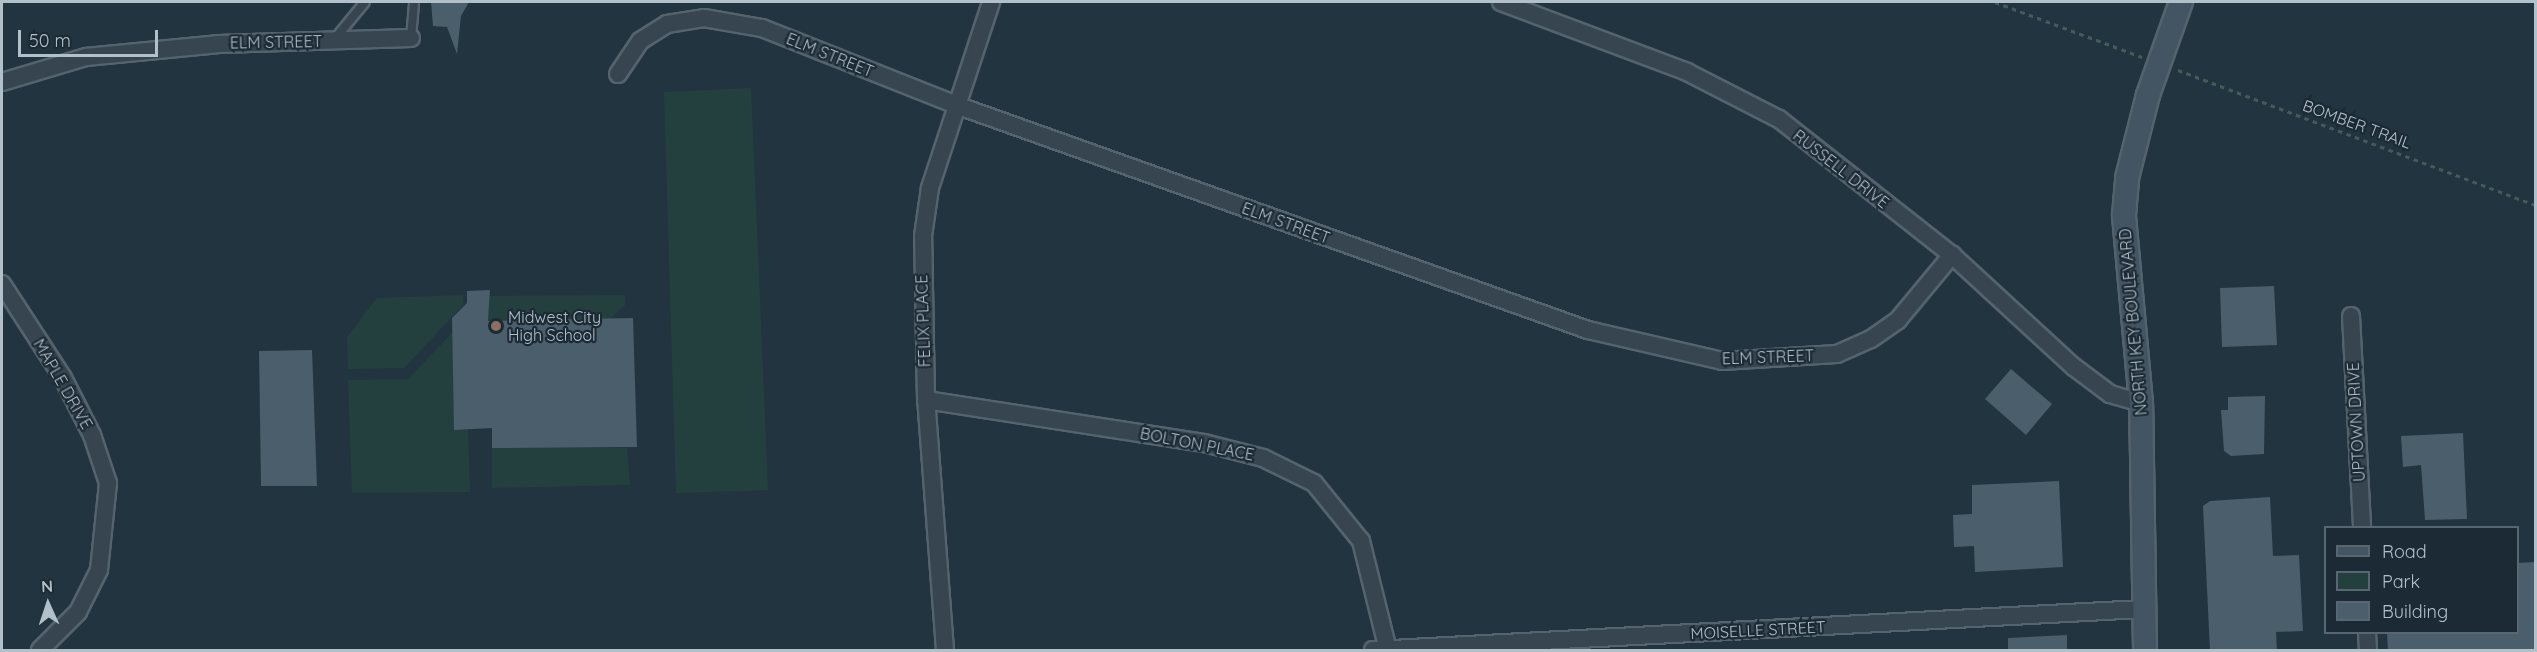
<!DOCTYPE html>
<html>
<head>
<meta charset="utf-8">
<style>
  body { margin:0 }
  #map { position:relative; width:2537px; height:652px; overflow:hidden; background:#22343f; font-family:Quicksand,sans-serif }
  div>[style] { position:absolute }
  [style*='--x'] { left:calc(var(--x)*1px); top:calc(var(--y)*1px); width:calc(var(--w)*1px); rotate:calc(var(--a)*1deg) }
  .green>* { inset:0; background:#24403e }
  .building>* { inset:0; background:#4a5e6b }
  .path>* { height:3px; margin-top:-1.5px; transform-origin:0; background:repeating-linear-gradient(90deg,#425c5a 0 4.5px,transparent 0 9px) }
  .roads { filter:drop-shadow(2px 0 #54636d) drop-shadow(-2px 0 #54636d) drop-shadow(0 2px #54636d) drop-shadow(0 -2px #54636d) }
  .lane>* { height:8px; margin:-4px; padding:0 4px; transform-origin:4px; border-radius:4px; background:#36454f }
  .street>* { height:16px; margin:-8px; padding:0 8px; transform-origin:8px; border-radius:8px; background:#36454f }
  .secondary>* { height:22px; margin:-11px; padding:0 11px; transform-origin:11px; border-radius:11px; background:#435562 }
  .dots>* { width:16px; height:16px; translate:-50% -50%; box-sizing:border-box; border:3px solid #1b2a34; border-radius:50% }
  span { translate:-50% -50%; white-space:nowrap; text-align:center; line-height:1.15; -webkit-text-stroke:4.5px #1b2a34; paint-order:stroke }
  .street-label { font-size:16px; color:#b2c0ca }
  .poi-label { font-size:16px; color:#b2c0ca }
  .left { translate:0 -50%; text-align:left }
  .frame { position:absolute; inset:0; border:3px solid #b2c0ca; pointer-events:none }
  .legend { position:absolute; left:2324px; top:526px; width:195px; height:108px; box-sizing:border-box; background:#1b2a34; border:2px solid #576670; margin:0; padding:8px 10px; list-style:none; font-size:18px; color:#b2c0ca }
  .legend li { display:flex; align-items:center; gap:12px; height:30px }
  .legend b { width:30px; border:2px solid #576670 }
  .north { position:absolute; left:18px; top:574px; width:60px; height:60px; -webkit-text-stroke:4px #1b2a34; paint-order:stroke; rotate:357deg; font-size:16px; font-weight:700; line-height:24px; text-align:center; color:#b2c0ca }
  .north::after { content:''; display:block; margin:auto; width:21px; height:27px; background:#b2c0ca; clip-path:polygon(50% 0,100% 100%,50% 72%,0 100%) }
  .scale { position:absolute; left:18px; top:30px; width:140px; height:27px; box-sizing:border-box; border:3px solid #b2c0ca; border-top:0; padding-left:8px; font-size:18px; line-height:21px; white-space:nowrap; color:#b2c0ca; -webkit-text-stroke:4px #1b2a34; paint-order:stroke }
</style>
</head>
<body>
<div id="map">
  <div class="green">
    <i style="clip-path:polygon(751px 88px,768px 490px,676px 493px,664px 92px)"></i>
    <i style="clip-path:polygon(463px 295px,463px 305px,404px 368px,348px 369px,347px 337px,377px 298px)"></i>
    <i style="clip-path:polygon(625px 295px,625px 305px,610px 319px,488px 321px,490px 296px)"></i>
    <i style="clip-path:polygon(453px 332px,468px 429px,470px 492px,352px 493px,348px 380px,408px 379px)"></i>
    <i style="clip-path:polygon(492px 448px,627px 448px,630px 485px,492px 488px)"></i>
  </div>
  <div class="building">
    <i style="clip-path:polygon(431px 2px,469px 2px,461px 16px,457px 54px,447px 27px,433px 26px)"></i>
    <i style="clip-path:polygon(2274px 286px,2277px 345px,2222px 347px,2220px 288px)"></i>
    <i style="clip-path:polygon(490px 290px,488px 321px,633px 318px,637px 447px,492px 448px,492px 428px,454px 430px,452px 318px,467px 303px,467px 291px)"></i>
    <i style="clip-path:polygon(312px 350px,317px 486px,261px 486px,259px 351px)"></i>
    <i style="clip-path:polygon(2011px 369px,2052px 404px,2026px 435px,1985px 399px)"></i>
    <i style="clip-path:polygon(2265px 396px,2264px 454px,2231px 456px,2224px 451px,2221px 410px,2228px 410px,2228px 397px)"></i>
    <i style="clip-path:polygon(2463px 433px,2467px 519px,2425px 520px,2421px 465px,2403px 467px,2401px 436px)"></i>
    <i style="clip-path:polygon(2059px 481px,2063px 567px,1975px 572px,1974px 546px,1954px 547px,1953px 515px,1972px 514px,1972px 485px)"></i>
    <i style="clip-path:polygon(2270px 497px,2273px 556px,2299px 555px,2303px 631px,2276px 632px,2277px 651px,2210px 651px,2203px 506px,2210px 501px)"></i>
    <i style="clip-path:polygon(2535px 562px,2535px 651px,2388px 651px,2387px 633px,2517px 633px,2517px 563px)"></i>
    <i style="clip-path:polygon(2067px 635px,2067px 651px,2008px 651px,2008px 638px)"></i>
  </div>
  <div class="path">
    <i style="--x:1995;--y:2;--w:157;--a:20.5"></i>
    <i style="--x:2178;--y:70;--w:383;--a:20.7"></i>
  </div>
  <div class="roads">
    <div class="lane">
      <i style="--x:411;--y:38;--w:36;--a:-85"></i>
      <i style="--x:333;--y:41;--w:50;--a:-50.6"></i>
    </div>
    <div class="street">
      <i style="--x:1501;--y:2;--w:199;--a:20.6"></i>
      <i style="--x:1687;--y:72;--w:103;--a:27.1"></i>
      <i style="--x:1779;--y:119;--w:220;--a:38.2"></i>
      <i style="--x:1952;--y:255;--w:166;--a:42.6"></i>
      <i style="--x:2074;--y:367;--w:45;--a:36.9"></i>
      <i style="--x:2110;--y:394;--w:32;--a:16"></i>
      <i style="--x:618;--y:74;--w:40;--a:-56"></i>
      <i style="--x:640;--y:41;--w:32;--a:-32"></i>
      <i style="--x:667;--y:24;--w:37;--a:-9"></i>
      <i style="--x:704;--y:18;--w:59;--a:9.8"></i>
      <i style="--x:762;--y:28;--w:209;--a:21.6"></i>
      <i style="--x:956;--y:105;--w:671;--a:19.6"></i>
      <i style="--x:1588;--y:330;--w:138;--a:13"></i>
      <i style="--x:1722;--y:361;--w:115;--a:-3.5"></i>
      <i style="--x:1837;--y:354;--w:37;--a:-24"></i>
      <i style="--x:1871;--y:339;--w:33;--a:-35"></i>
      <i style="--x:1898;--y:320;--w:85;--a:-50.3"></i>
      <i style="--x:2;--y:82;--w:88;--a:-16.6"></i>
      <i style="--x:86;--y:57;--w:134;--a:-5.6"></i>
      <i style="--x:219;--y:44;--w:192;--a:-1.8"></i>
      <i style="--x:2;--y:284;--w:112;--a:57"></i>
      <i style="--x:63;--y:378;--w:64;--a:63"></i>
      <i style="--x:92;--y:435;--w:51;--a:71.6"></i>
      <i style="--x:108;--y:483;--w:87;--a:95.9"></i>
      <i style="--x:99;--y:570;--w:47;--a:116.6"></i>
      <i style="--x:78;--y:612;--w:54;--a:135"></i>
      <i style="--x:2351;--y:316;--w:212;--a:87"></i>
      <i style="--x:926;--y:400;--w:281;--a:8.8"></i>
      <i style="--x:1204;--y:443;--w:61;--a:14.3"></i>
      <i style="--x:1263;--y:458;--w:57;--a:26.1"></i>
      <i style="--x:1314;--y:483;--w:75;--a:51"></i>
      <i style="--x:1361;--y:541;--w:112;--a:76.1"></i>
      <i style="--x:2367;--y:632;--w:18;--a:87"></i>
      <i style="--x:945;--y:650;--w:251;--a:-94.3"></i>
      <i style="--x:926;--y:400;--w:164;--a:-91"></i>
      <i style="--x:923;--y:236;--w:49;--a:-81.7"></i>
      <i style="--x:930;--y:188;--w:196;--a:-71.8"></i>
      <i style="--x:1373;--y:650;--w:771;--a:-3.05"></i>
    </div>
    <div class="secondary">
      <i style="--x:2145;--y:650;--w:247;--a:-90.9"></i>
      <i style="--x:2141;--y:403;--w:189;--a:-95.2"></i>
      <i style="--x:2124;--y:215;--w:37;--a:-85"></i>
      <i style="--x:2127;--y:178;--w:86;--a:-75.8"></i>
      <i style="--x:2148;--y:95;--w:99;--a:-70.5"></i>
    </div>
  </div>
  <div class="dots">
    <i style="left:496px;top:326px;background:#8d6e63"></i>
  </div>
  <div class="street-label">
    <span style="left:276px;top:42px;rotate:-1deg">ELM STREET</span>
    <span style="left:830px;top:55px;rotate:22deg">ELM STREET</span>
    <span style="left:2357px;top:124px;rotate:20deg">BOMBER TRAIL</span>
    <span style="left:1841px;top:169px;rotate:38deg">RUSSELL DRIVE</span>
    <span style="left:1286px;top:223px;rotate:20deg">ELM STREET</span>
    <span style="left:923px;top:321px;rotate:-92deg">FELIX PLACE</span>
    <span style="left:2133px;top:322px;rotate:-95deg">NORTH KEY BOULEVARD</span>
    <span style="left:1768px;top:357px;rotate:-2deg">ELM STREET</span>
    <span style="left:63px;top:384px;rotate:60deg">MAPLE DRIVE</span>
    <span style="left:2356px;top:422px;rotate:-93deg">UPTOWN DRIVE</span>
    <span style="left:1197px;top:444px;rotate:11deg">BOLTON PLACE</span>
    <span style="left:1758px;top:630px;rotate:-3deg">MOISELLE STREET</span>
  </div>
  <div class="poi-label">
    <span class="left" style="left:508px;top:326px">Midwest City<br>High School</span>
  </div>
  <div class="frame"></div>
  <ul class="legend">
  <li><b style="height:8px;background:#435562"></b>Road</li>
  <li><b style="height:16px;background:#24403e"></b>Park</li>
  <li><b style="height:16px;background:#4a5e6b"></b>Building</li>
  </ul>
  <div class="north">N</div>
  <div class="scale">50 m</div>
</div>
</body>
</html>
